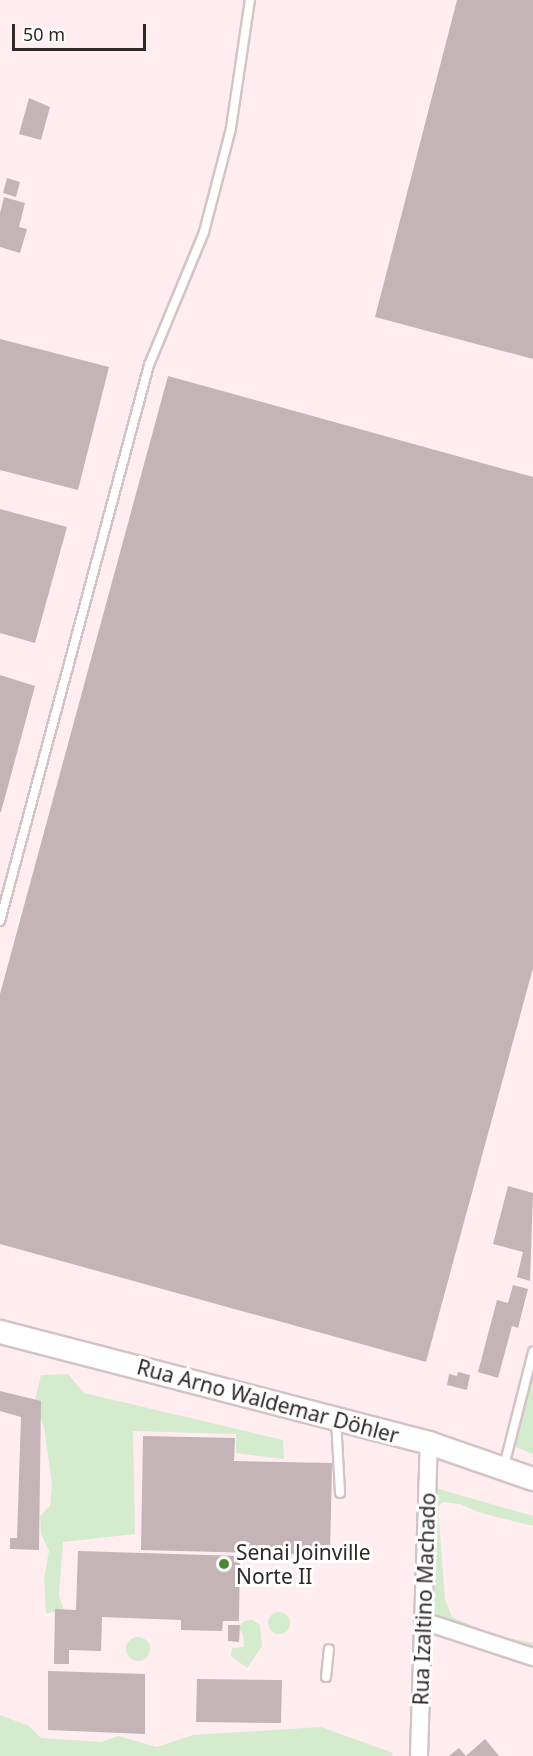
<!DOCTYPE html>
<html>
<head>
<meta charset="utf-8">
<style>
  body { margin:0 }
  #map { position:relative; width:533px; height:1756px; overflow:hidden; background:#ffedf0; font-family:"Noto Sans",sans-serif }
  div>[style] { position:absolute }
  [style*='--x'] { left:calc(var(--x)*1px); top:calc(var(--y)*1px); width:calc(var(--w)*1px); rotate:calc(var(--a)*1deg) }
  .green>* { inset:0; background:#d4ebcd }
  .round { border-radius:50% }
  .building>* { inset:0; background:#c5b4b7 }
  .roads { filter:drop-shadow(2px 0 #d4c3c6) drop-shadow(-2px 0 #d4c3c6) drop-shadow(0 2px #d4c3c6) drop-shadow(0 -2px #d4c3c6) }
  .service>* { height:8px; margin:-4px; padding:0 4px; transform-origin:4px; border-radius:4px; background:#fff }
  .minor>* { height:16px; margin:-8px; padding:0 8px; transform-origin:8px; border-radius:8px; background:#fff }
  .secondary>* { height:22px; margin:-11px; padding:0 11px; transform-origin:11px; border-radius:11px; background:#fff }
  .dots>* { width:16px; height:16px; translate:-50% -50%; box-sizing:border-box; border:3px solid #fff; border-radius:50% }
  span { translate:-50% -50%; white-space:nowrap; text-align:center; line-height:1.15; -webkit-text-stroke:6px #fff; paint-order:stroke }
  .street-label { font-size:21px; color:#2f2829 }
  .poi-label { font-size:21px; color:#2f2829 }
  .left { translate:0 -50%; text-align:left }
  .scale { position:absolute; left:12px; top:24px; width:134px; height:27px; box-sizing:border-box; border:3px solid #2f2829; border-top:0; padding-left:8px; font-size:18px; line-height:21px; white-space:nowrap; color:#2f2829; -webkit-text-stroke:4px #fff; paint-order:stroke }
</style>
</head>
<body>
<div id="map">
  <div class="green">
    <i style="clip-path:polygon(533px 1367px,533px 1454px,513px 1446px)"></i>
    <i style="clip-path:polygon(68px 1374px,84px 1393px,283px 1440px,284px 1459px,236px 1453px,236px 1434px,133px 1431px,135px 1534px,63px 1542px,59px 1595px,64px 1611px,46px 1613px,44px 1578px,49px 1551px,41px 1534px,40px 1516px,50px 1506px,52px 1484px,44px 1428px,35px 1400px,41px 1375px)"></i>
    <i style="clip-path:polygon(432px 1487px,533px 1516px,533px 1526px,478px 1512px,460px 1504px,442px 1502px,438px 1508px,445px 1599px,452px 1617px,493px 1635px,533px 1643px,533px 1656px,445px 1625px,433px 1611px)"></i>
    <i class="round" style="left:268px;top:1612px;width:22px;height:22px"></i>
    <i style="clip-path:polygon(253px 1620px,260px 1625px,262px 1646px,247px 1668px,231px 1656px,232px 1648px,244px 1647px,243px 1635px,238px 1628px,244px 1621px)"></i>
    <i class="round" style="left:126px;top:1637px;width:24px;height:24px"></i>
    <i style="clip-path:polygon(0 1715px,29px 1726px,41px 1738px,101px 1742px,118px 1736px,157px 1747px,193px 1735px,321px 1727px,393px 1753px,392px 1756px,0 1756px)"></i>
  </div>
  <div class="building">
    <i style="clip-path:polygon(457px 0,533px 0,533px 359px,375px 317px)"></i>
    <i style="clip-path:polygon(29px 98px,50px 107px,41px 140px,19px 134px)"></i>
    <i style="clip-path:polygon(7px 178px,20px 182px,16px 197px,3px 193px)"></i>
    <i style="clip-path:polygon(4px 197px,25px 203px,19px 227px,27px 229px,20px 253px,0 247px,0 213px)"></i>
    <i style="clip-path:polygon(0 339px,109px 367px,78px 490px,0 470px)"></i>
    <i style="clip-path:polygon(168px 376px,533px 477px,533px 968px,426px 1362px,0 1244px,0 994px)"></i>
    <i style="clip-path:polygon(0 509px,67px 527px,35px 643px,0 633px)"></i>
    <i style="clip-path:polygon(0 675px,35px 686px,1px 812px,0 812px)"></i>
    <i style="clip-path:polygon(508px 1186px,533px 1193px,530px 1281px,517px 1277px,523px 1252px,493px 1244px)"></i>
    <i style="clip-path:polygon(513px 1285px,528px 1289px,518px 1328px,512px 1326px,498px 1378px,478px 1372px,497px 1300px,508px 1303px)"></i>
    <i style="clip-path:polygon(458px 1372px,470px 1375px,467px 1390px,447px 1385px,449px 1374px,457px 1376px)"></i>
    <i style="clip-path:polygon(0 1391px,41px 1401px,39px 1550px,10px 1549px,10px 1538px,17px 1538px,21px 1417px,0 1411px)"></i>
    <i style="clip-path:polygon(143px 1436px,235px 1438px,234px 1461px,332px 1463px,330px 1555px,141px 1550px)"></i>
    <i style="clip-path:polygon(78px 1551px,240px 1556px,239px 1621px,223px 1621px,222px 1631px,181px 1630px,181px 1620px,102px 1617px,101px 1651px,69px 1650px,69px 1664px,54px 1664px,55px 1609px,76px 1610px)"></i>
    <i style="clip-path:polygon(228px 1625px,240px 1625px,239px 1642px,228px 1641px)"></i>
    <i style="clip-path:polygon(48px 1671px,145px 1674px,145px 1734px,48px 1730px)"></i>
    <i style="clip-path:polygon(197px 1679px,282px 1680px,281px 1723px,196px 1722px)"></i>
    <i style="clip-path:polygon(485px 1739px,499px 1756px,449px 1756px,459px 1748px,466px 1756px)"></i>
  </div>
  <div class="roads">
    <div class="service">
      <i style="--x:0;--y:921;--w:576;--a:-75"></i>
      <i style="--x:149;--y:365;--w:144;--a:-67.5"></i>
      <i style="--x:204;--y:232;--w:107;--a:-75.4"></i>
      <i style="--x:231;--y:128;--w:129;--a:-81.6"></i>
      <i style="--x:336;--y:1419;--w:74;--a:86.9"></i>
      <i style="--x:504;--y:1466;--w:118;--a:-75.7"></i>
      <i style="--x:326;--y:1677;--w:28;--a:-84"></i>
    </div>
    <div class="minor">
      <i style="--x:423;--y:1621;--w:116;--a:18.1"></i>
      <i style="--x:419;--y:1755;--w:312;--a:-88.2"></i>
    </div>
    <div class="secondary">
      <i style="--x:0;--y:1332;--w:443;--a:14.5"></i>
      <i style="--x:429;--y:1443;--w:110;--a:19.1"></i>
    </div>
  </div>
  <div class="dots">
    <i style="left:224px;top:1564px;background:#47892c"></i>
  </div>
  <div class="street-label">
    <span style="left:268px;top:1401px;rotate:15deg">Rua Arno Waldemar Döhler</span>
    <span style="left:424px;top:1599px;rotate:-88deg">Rua Izaltino Machado</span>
  </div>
  <div class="poi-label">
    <span class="left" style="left:236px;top:1564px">Senai Joinville<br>Norte II</span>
  </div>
  <div class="scale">50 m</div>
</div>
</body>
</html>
